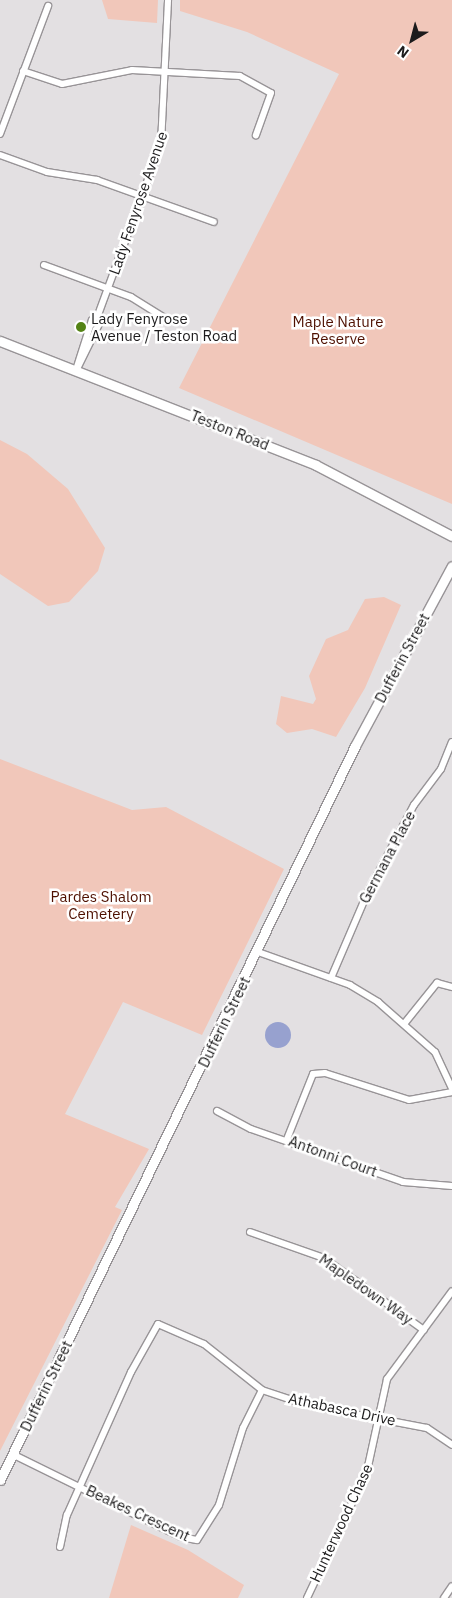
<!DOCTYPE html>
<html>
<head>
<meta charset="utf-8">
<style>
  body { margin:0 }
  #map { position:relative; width:452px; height:1598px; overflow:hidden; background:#e3e0e2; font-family:"IBM Plex Sans",sans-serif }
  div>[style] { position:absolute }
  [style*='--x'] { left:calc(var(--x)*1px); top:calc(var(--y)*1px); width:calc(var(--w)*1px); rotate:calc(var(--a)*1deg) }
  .green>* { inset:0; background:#f1c7ba }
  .water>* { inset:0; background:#97a1cf }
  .round { border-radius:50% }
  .roads { filter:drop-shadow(1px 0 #989497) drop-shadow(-1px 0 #989497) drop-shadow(0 1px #989497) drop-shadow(0 -1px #989497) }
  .street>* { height:6px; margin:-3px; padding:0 3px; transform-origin:3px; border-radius:3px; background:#fff }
  .secondary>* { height:9px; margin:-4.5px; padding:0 4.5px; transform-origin:4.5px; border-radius:4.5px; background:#fff }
  .dots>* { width:14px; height:14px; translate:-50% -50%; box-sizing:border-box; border:2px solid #fff; border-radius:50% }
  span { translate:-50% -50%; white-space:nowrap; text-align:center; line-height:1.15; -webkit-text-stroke:5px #fff; paint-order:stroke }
  .street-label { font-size:15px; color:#1c1b1c }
  .poi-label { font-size:15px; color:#1c1b1c }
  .left { translate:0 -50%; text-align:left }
  .park-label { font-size:15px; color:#4e1000 }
  .north { position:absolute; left:387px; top:15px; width:50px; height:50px; -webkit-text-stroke:4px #fff; paint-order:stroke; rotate:217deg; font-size:14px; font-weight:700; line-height:20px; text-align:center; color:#1c1b1c }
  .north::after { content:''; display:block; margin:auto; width:18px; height:22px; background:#1c1b1c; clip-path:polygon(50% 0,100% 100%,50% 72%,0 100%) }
</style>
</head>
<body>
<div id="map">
  <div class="green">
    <i style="clip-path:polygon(102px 0,158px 0,157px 23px,108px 19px)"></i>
    <i style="clip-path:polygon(180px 0,452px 0,452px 504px,179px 388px,339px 74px,247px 32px,180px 11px)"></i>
    <i style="clip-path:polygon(0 440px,27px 454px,68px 489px,105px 548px,98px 571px,69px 602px,48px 606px,0 574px)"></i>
    <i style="clip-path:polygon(384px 597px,401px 605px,365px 688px,336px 737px,312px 729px,287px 733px,276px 724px,281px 696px,313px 704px,316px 699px,309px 676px,326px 639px,348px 630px,365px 599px)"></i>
    <i style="clip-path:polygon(0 759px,132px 810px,166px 807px,284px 869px,202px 1035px,123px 1002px,65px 1114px,149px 1149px,115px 1207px,122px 1210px,0 1451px)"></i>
    <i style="clip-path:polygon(131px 1525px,188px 1550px,244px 1585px,238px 1598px,109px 1598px)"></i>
  </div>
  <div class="water">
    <i class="round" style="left:265px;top:1022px;width:26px;height:26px"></i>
  </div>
  <div class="roads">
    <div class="street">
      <i style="--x:23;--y:71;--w:41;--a:18.4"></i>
      <i style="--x:62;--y:84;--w:71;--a:-11.3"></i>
      <i style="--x:132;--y:70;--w:108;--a:3.2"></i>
      <i style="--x:240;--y:76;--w:35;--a:29"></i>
      <i style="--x:271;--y:93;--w:45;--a:109.7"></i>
      <i style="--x:0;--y:134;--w:137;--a:-69.4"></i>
      <i style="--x:0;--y:155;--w:50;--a:19.9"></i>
      <i style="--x:47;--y:172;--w:51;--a:9.1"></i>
      <i style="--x:97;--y:180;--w:124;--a:19.7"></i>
      <i style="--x:44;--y:265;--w:93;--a:20.2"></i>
      <i style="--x:131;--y:297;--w:39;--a:32"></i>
      <i style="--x:76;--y:370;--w:52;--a:-72.3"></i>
      <i style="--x:92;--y:320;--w:8;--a:-40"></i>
      <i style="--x:76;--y:371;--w:55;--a:-63.9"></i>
      <i style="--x:100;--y:322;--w:7;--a:-106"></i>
      <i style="--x:98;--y:315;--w:182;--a:-69.8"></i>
      <i style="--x:161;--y:144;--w:144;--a:-87.2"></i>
      <i style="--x:258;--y:952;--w:98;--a:19.7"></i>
      <i style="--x:350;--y:985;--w:33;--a:31"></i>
      <i style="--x:378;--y:1002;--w:76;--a:41.3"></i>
      <i style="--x:435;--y:1052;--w:40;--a:65"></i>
      <i style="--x:331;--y:978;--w:91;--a:-66.8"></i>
      <i style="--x:367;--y:894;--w:101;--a:-62.2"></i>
      <i style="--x:414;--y:805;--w:45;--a:-53.1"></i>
      <i style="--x:441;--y:769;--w:29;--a:-68"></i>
      <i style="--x:404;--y:1024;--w:53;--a:-51.2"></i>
      <i style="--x:437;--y:983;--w:16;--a:15"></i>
      <i style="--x:217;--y:1111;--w:38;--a:28"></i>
      <i style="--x:251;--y:1129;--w:161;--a:19.2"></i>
      <i style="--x:403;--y:1182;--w:49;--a:4.7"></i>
      <i style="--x:287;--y:1139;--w:70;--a:-68.2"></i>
      <i style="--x:313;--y:1074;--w:12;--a:-5"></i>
      <i style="--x:325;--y:1073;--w:88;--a:17.8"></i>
      <i style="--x:409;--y:1100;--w:44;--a:-10.5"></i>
      <i style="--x:250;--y:1232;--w:78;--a:19.4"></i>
      <i style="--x:324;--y:1258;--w:123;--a:35.8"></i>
      <i style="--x:12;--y:1454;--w:188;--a:26.2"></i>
      <i style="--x:181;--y:1537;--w:16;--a:11"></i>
      <i style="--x:197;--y:1540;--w:41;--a:-57.8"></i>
      <i style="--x:219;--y:1505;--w:81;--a:-72.7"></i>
      <i style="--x:243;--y:1428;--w:42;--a:-63.4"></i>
      <i style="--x:60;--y:1547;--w:33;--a:-78"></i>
      <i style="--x:67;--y:1515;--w:157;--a:-65.9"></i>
      <i style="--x:131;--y:1372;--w:55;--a:-60.6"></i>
      <i style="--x:158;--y:1324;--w:50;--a:23.5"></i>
      <i style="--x:204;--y:1344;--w:74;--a:38.4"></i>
      <i style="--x:262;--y:1390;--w:47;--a:18.4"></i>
      <i style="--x:307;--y:1405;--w:122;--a:10.9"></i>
      <i style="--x:427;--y:1428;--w:30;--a:34"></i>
      <i style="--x:307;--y:1598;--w:140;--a:-64.7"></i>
      <i style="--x:367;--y:1471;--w:94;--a:-77.7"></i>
      <i style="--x:387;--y:1379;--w:109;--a:-53.5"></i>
      <i style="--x:444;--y:1598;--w:14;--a:-56"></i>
    </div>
    <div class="secondary">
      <i style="--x:0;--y:341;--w:339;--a:21.4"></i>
      <i style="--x:316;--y:465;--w:153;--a:27.6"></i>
      <i style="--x:0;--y:1480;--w:815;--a:-64.19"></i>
      <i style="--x:355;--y:746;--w:204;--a:-61.7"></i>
    </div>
  </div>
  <div class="dots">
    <i style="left:81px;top:327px;background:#548315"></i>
  </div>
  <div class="street-label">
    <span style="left:138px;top:203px;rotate:-71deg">Lady Fenyrose Avenue</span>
    <span style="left:230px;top:430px;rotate:22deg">Teston Road</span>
    <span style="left:402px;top:658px;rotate:-62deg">Dufferin Street</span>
    <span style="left:387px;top:857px;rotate:-62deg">Germana Place</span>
    <span style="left:224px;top:1022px;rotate:-64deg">Dufferin Street</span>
    <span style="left:333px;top:1156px;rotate:20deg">Antonni Court</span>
    <span style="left:366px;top:1289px;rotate:35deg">Mapledown Way</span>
    <span style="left:46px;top:1386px;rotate:-64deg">Dufferin Street</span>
    <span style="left:342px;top:1409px;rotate:12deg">Athabasca Drive</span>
    <span style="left:138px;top:1513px;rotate:25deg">Beakes Crescent</span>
    <span style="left:341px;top:1523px;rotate:-65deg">Hunterwood Chase</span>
  </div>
  <div class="poi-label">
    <span class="left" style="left:91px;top:327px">Lady Fenyrose<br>Avenue / Teston Road</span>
  </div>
  <div class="park-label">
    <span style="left:338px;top:330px">Maple Nature<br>Reserve</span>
    <span style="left:101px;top:905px">Pardes Shalom<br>Cemetery</span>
  </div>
  <div class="north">N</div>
</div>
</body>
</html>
